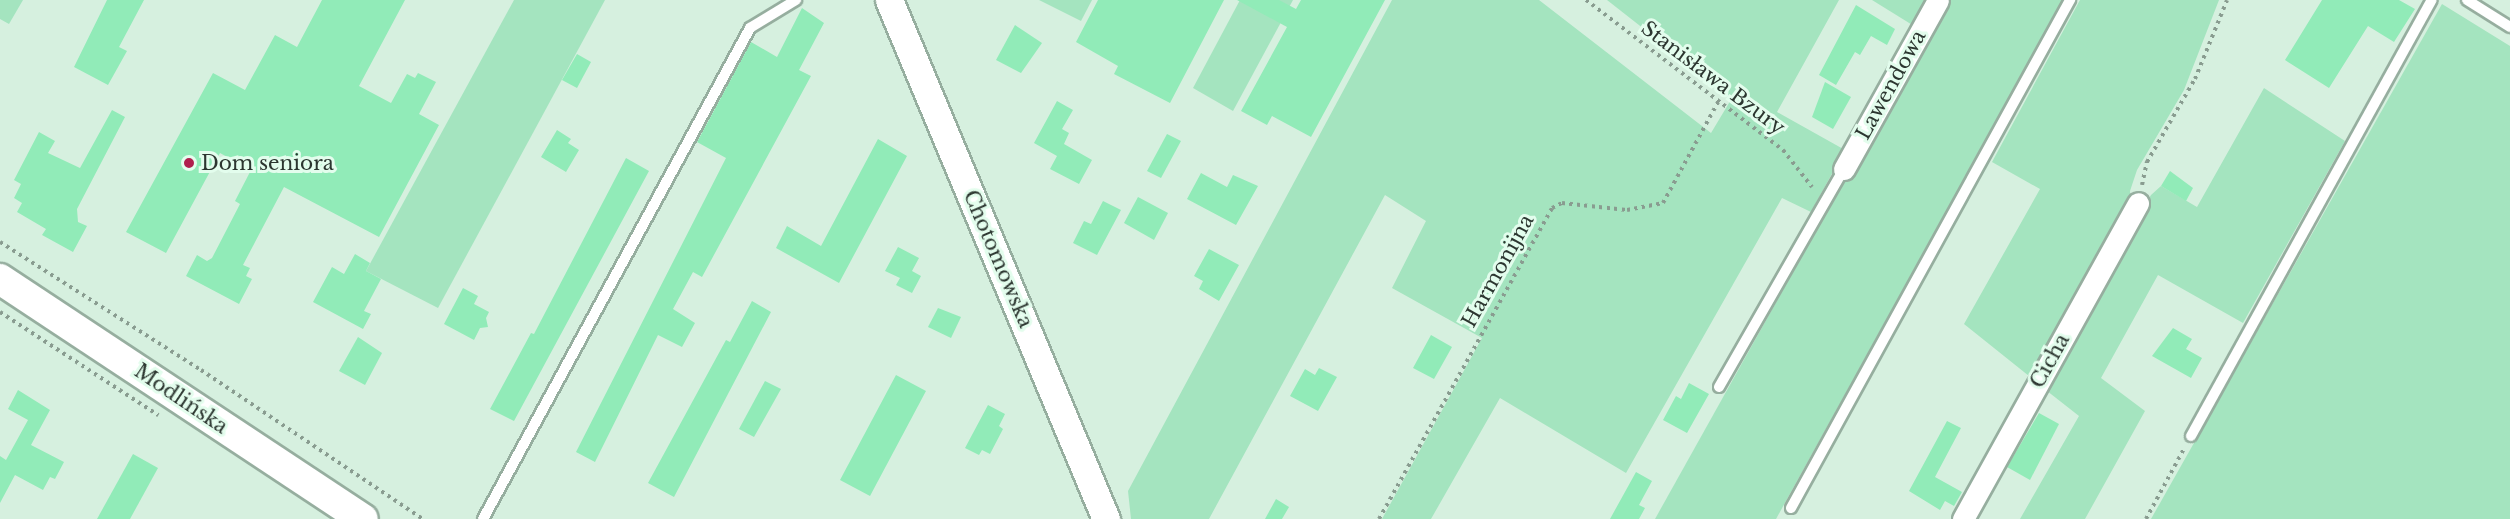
<!DOCTYPE html>
<html>
<head>
<meta charset="utf-8">
<style>
  body { margin:0 }
  #map { position:relative; width:2510px; height:519px; overflow:hidden; background:#d6f0df; font-family:"Libre Baskerville",serif }
  div>[style] { position:absolute }
  [style*='--x'] { left:calc(var(--x)*1px); top:calc(var(--y)*1px); width:calc(var(--w)*1px); rotate:calc(var(--a)*1deg) }
  .green>* { inset:0; background:#a4e4bf }
  .building>* { inset:0; background:#91ebb8 }
  .path>* { height:4px; margin-top:-2px; transform-origin:0; background:repeating-linear-gradient(90deg,#899c90 0 3px,transparent 0 7.5px) }
  .roads { filter:drop-shadow(2px 0 #96ae9f) drop-shadow(-2px 0 #96ae9f) drop-shadow(0 2px #96ae9f) drop-shadow(0 -2px #96ae9f) }
  .service>* { height:10px; margin:-5px; padding:0 5px; transform-origin:5px; border-radius:5px; background:#fff }
  .minor>* { height:21px; margin:-10.5px; padding:0 10.5px; transform-origin:10.5px; border-radius:10.5px; background:#fff }
  .tertiary>* { height:27px; margin:-13.5px; padding:0 13.5px; transform-origin:13.5px; border-radius:13.5px; background:#fff }
  .secondary>* { height:30px; margin:-15px; padding:0 15px; transform-origin:15px; border-radius:15px; background:#fff }
  .dots>* { width:16px; height:16px; translate:-50% -50%; box-sizing:border-box; border:3px solid #e3fded; border-radius:50% }
  span { translate:-50% -50%; white-space:nowrap; text-align:center; line-height:1.15; -webkit-text-stroke:6px #e3fded; paint-order:stroke }
  .street-label { font-size:20px; color:#2c3630 }
  .poi-label { font-size:20px; color:#2c3630 }
  .left { translate:0 -50%; text-align:left }
</style>
</head>
<body>
<div id="map">
  <div class="green">
    <i style="clip-path:polygon(0 0,23px 0,9px 24px,0 19px)"></i>
    <i style="clip-path:polygon(514px 0,605px 0,438px 308px,366px 271px)"></i>
    <i style="clip-path:polygon(1039px 0,1092px 0,1081px 21px)"></i>
    <i style="clip-path:polygon(1240px 0,1293px 0,1233px 111px,1193px 88px)"></i>
    <i style="clip-path:polygon(1392px 0,1539px 0,1711px 133px,1732px 98px,1607px 0,1839px 0,1777px 112px,1845px 150px,1811px 212px,1782px 198px,1626px 473px,1500px 398px,1431px 519px,1382px 519px,1482px 338px,1392px 288px,1426px 221px,1385px 195px,1209px 519px,1131px 519px,1128px 491px)"></i>
    <i style="clip-path:polygon(1872px 0,1928px 0,1914px 26px)"></i>
    <i style="clip-path:polygon(1945px 0,2064px 0,1776px 519px,1655px 519px)"></i>
    <i style="clip-path:polygon(2080px 0,2219px 0,2184px 90px,2137px 170px,2130px 191px,2131px 204px,2034px 380px,1964px 324px,2040px 189px,1992px 162px)"></i>
    <i style="clip-path:polygon(2442px 4px,2510px 46px,2510px 519px,2151px 519px)"></i>
    <i style="clip-path:polygon(2264px 88px,2345px 141px,2243px 323px,2158px 275px,2101px 378px,2145px 411px,2085px 519px,2020px 519px,2079px 416px,2042px 387px,2151px 195px,2161px 186px,2197px 207px)"></i>
  </div>
  <div class="building">
    <i style="clip-path:polygon(107px 0,144px 0,119px 47px,127px 51px,108px 85px,74px 67px)"></i>
    <i style="clip-path:polygon(322px 0,405px 0,359px 86px,391px 103px,407px 74px,415px 78px,418px 73px,436px 82px,419px 114px,439px 125px,379px 237px,284px 187px,243px 265px,250px 268px,246px 276px,252px 279px,239px 304px,186px 276px,197px 255px,207px 261px,212px 258px,240px 204px,235px 201px,251px 170px,220px 153px,166px 253px,126px 232px,213px 73px,245px 90px,275px 35px,297px 47px)"></i>
    <i style="clip-path:polygon(1098px 0,1224px 0,1170px 103px,1114px 74px,1118px 66px,1076px 42px)"></i>
    <i style="clip-path:polygon(1237px 0,1279px 0,1296px 9px,1301px 0,1385px 0,1311px 137px,1272px 116px,1267px 125px,1241px 111px,1287px 27px)"></i>
    <i style="clip-path:polygon(2322px 0,2399px 0,2415px 9px,2394px 42px,2368px 26px,2329px 88px,2285px 60px)"></i>
    <i style="clip-path:polygon(1856px 5px,1895px 29px,1887px 45px,1871px 36px,1860px 55px,1855px 52px,1836px 85px,1819px 75px)"></i>
    <i style="clip-path:polygon(802px 8px,824px 23px,799px 70px,811px 76px,702px 277px,693px 272px,673px 309px,695px 323px,682px 347px,658px 335px,595px 462px,576px 452px,726px 158px,697px 142px,751px 42px,777px 57px)"></i>
    <i style="clip-path:polygon(1015px 25px,1042px 43px,1021px 73px,996px 60px)"></i>
    <i style="clip-path:polygon(577px 54px,591px 62px,577px 88px,562px 80px)"></i>
    <i style="clip-path:polygon(1825px 82px,1851px 97px,1833px 129px,1812px 117px)"></i>
    <i style="clip-path:polygon(1057px 101px,1073px 110px,1062px 129px,1069px 133px,1064px 144px,1092px 160px,1079px 184px,1050px 169px,1057px 156px,1034px 143px)"></i>
    <i style="clip-path:polygon(112px 110px,125px 117px,77px 209px,78px 222px,87px 226px,73px 252px,42px 235px,46px 229px,17px 212px,22px 203px,14px 198px,21px 184px,14px 180px,39px 132px,55px 141px,48px 153px,80px 168px)"></i>
    <i style="clip-path:polygon(557px 130px,571px 139px,568px 143px,579px 150px,566px 172px,541px 157px)"></i>
    <i style="clip-path:polygon(1167px 134px,1181px 141px,1161px 178px,1147px 171px)"></i>
    <i style="clip-path:polygon(878px 139px,907px 156px,839px 283px,776px 248px,787px 226px,821px 246px)"></i>
    <i style="clip-path:polygon(626px 158px,649px 171px,514px 421px,490px 409px,531px 333px,534px 334px)"></i>
    <i style="clip-path:polygon(2170px 171px,2193px 188px,2186px 201px,2161px 186px)"></i>
    <i style="clip-path:polygon(1201px 173px,1227px 187px,1233px 175px,1258px 186px,1236px 225px,1187px 199px)"></i>
    <i style="clip-path:polygon(1138px 197px,1168px 213px,1154px 240px,1124px 223px)"></i>
    <i style="clip-path:polygon(1103px 201px,1121px 210px,1097px 255px,1073px 243px,1084px 221px,1091px 224px)"></i>
    <i style="clip-path:polygon(898px 247px,919px 258px,912px 271px,921px 276px,912px 293px,896px 285px,900px 278px,885px 271px)"></i>
    <i style="clip-path:polygon(1209px 249px,1239px 265px,1219px 301px,1199px 289px,1203px 281px,1194px 276px)"></i>
    <i style="clip-path:polygon(355px 254px,370px 263px,366px 271px,381px 279px,364px 311px,371px 314px,363px 329px,313px 302px,332px 267px,344px 274px)"></i>
    <i style="clip-path:polygon(463px 288px,478px 296px,474px 304px,489px 312px,486px 318px,488px 327px,480px 328px,474px 340px,444px 324px)"></i>
    <i style="clip-path:polygon(752px 301px,771px 312px,674px 497px,648px 483px,726px 340px,730px 342px)"></i>
    <i style="clip-path:polygon(938px 308px,961px 317px,951px 338px,928px 327px)"></i>
    <i style="clip-path:polygon(2173px 328px,2192px 339px,2186px 349px,2202px 358px,2191px 378px,2152px 356px)"></i>
    <i style="clip-path:polygon(1431px 335px,1452px 347px,1434px 379px,1413px 368px)"></i>
    <i style="clip-path:polygon(358px 337px,382px 353px,365px 385px,339px 371px)"></i>
    <i style="clip-path:polygon(1319px 368px,1337px 377px,1318px 411px,1290px 396px,1305px 369px,1315px 375px)"></i>
    <i style="clip-path:polygon(896px 375px,926px 391px,870px 496px,840px 480px)"></i>
    <i style="clip-path:polygon(765px 381px,781px 389px,754px 437px,739px 429px)"></i>
    <i style="clip-path:polygon(1689px 383px,1709px 394px,1687px 433px,1663px 420px,1676px 396px,1681px 399px)"></i>
    <i style="clip-path:polygon(18px 390px,50px 410px,31px 445px,64px 462px,55px 479px,50px 477px,43px 490px,15px 475px,0 503px,0 456px,6px 460px,28px 420px,8px 409px)"></i>
    <i style="clip-path:polygon(988px 405px,1005px 414px,999px 426px,1003px 429px,990px 454px,982px 450px,979px 455px,965px 448px)"></i>
    <i style="clip-path:polygon(2039px 413px,2059px 424px,2030px 480px,2007px 467px)"></i>
    <i style="clip-path:polygon(1947px 421px,1961px 428px,1935px 477px,1962px 492px,1954px 506px,1945px 501px,1940px 510px,1909px 491px)"></i>
    <i style="clip-path:polygon(133px 454px,158px 468px,130px 519px,97px 519px)"></i>
    <i style="clip-path:polygon(1636px 472px,1652px 481px,1639px 505px,1645px 508px,1639px 519px,1610px 519px)"></i>
    <i style="clip-path:polygon(1276px 499px,1289px 507px,1282px 519px,1265px 519px)"></i>
  </div>
  <div class="path">
    <i style="--x:1586;--y:0;--w:248;--a:37.3"></i>
    <i style="--x:1783;--y:150;--w:47;--a:51.9"></i>
    <i style="--x:2142;--y:185;--w:24;--a:-78"></i>
    <i style="--x:2147;--y:162;--w:96;--a:-60"></i>
    <i style="--x:2195;--y:79;--w:85;--a:-67.9"></i>
    <i style="--x:0;--y:242;--w:238;--a:32.5"></i>
    <i style="--x:201;--y:370;--w:267;--a:33.9"></i>
    <i style="--x:0;--y:312;--w:189;--a:33.1"></i>
    <i style="--x:1379;--y:519;--w:356;--a:-60.9"></i>
    <i style="--x:1552;--y:208;--w:11;--a:-27"></i>
    <i style="--x:1562;--y:203;--w:65;--a:6.1"></i>
    <i style="--x:1627;--y:210;--w:37;--a:-11"></i>
    <i style="--x:1663;--y:203;--w:115;--a:-61.4"></i>
    <i style="--x:2146;--y:519;--w:82;--a:-61.6"></i>
  </div>
  <div class="roads">
    <div class="service">
      <i style="--x:2467;--y:0;--w:51;--a:32.1"></i>
      <i style="--x:1719;--y:387;--w:251;--a:-60.2"></i>
      <i style="--x:2191;--y:436;--w:498;--a:-61.1"></i>
      <i style="--x:1791;--y:508;--w:580;--a:-61.22"></i>
      <i style="--x:483;--y:519;--w:559;--a:-61.46"></i>
      <i style="--x:750;--y:28;--w:54;--a:-31.3"></i>
    </div>
    <div class="minor">
      <i style="--x:1844;--y:169;--w:193;--a:-60.9"></i>
      <i style="--x:1963;--y:519;--w:361;--a:-61"></i>
    </div>
    <div class="tertiary">
      <i style="--x:889;--y:0;--w:563;--a:67.31"></i>
    </div>
    <div class="secondary">
      <i style="--x:0;--y:279;--w:435;--a:33.5"></i>
    </div>
  </div>
  <div class="dots">
    <i style="left:189px;top:163px;background:#b01f4e"></i>
  </div>
  <div class="street-label">
    <span style="left:1713px;top:78px;rotate:37deg">Stanisława Bzury</span>
    <span style="left:1891px;top:85px;rotate:-61deg">Lawendowa</span>
    <span style="left:998px;top:259px;rotate:67deg">Chotomowska</span>
    <span style="left:1498px;top:271px;rotate:-61deg">Harmonijna</span>
    <span style="left:2050px;top:361px;rotate:-61deg">Cicha</span>
    <span style="left:181px;top:399px;rotate:34deg">Modlińska</span>
  </div>
  <div class="poi-label">
    <span class="left" style="left:201px;top:163px">Dom seniora</span>
  </div>
</div>
</body>
</html>
